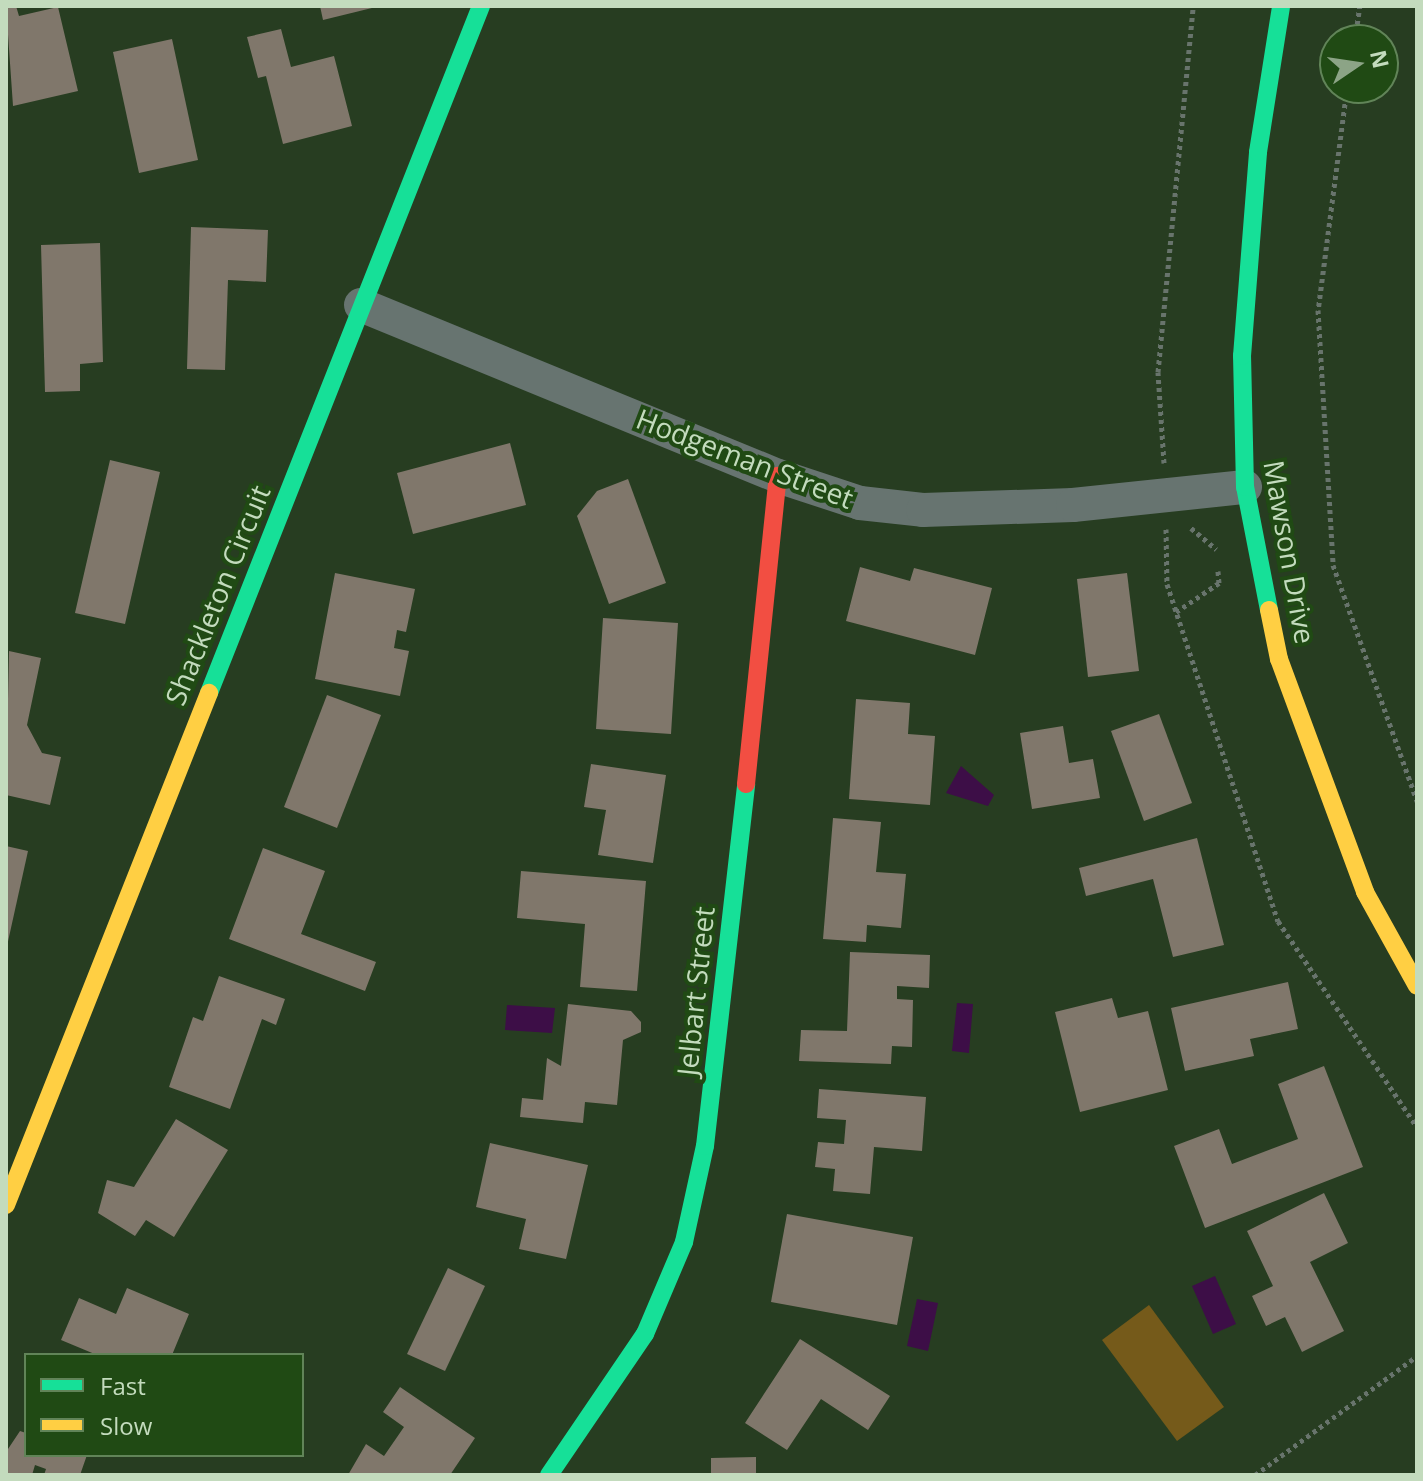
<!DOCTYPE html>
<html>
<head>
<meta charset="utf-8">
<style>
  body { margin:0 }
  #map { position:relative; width:1423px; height:1481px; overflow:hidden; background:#273d21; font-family:"Open Sans",sans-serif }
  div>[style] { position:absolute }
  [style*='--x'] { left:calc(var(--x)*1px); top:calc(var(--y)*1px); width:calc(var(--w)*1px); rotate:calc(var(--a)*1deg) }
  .green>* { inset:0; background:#755a1a }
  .water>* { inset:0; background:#3d0e47 }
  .building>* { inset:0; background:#80776b }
  .path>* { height:5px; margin-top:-2.5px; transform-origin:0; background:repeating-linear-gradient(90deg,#68746c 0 4px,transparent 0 8px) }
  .street>* { height:34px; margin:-17px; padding:0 17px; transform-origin:17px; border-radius:17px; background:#677470 }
  .fast>* { height:18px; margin:-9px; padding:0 9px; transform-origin:9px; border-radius:9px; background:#16e098 }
  .slow>* { height:18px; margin:-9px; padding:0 9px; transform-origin:9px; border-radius:9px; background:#ffcf43 }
  .jam>* { height:18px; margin:-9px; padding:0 9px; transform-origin:9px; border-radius:9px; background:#f24e42 }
  span { translate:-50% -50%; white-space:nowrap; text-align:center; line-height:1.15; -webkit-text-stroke:8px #204a14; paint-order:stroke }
  .street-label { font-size:28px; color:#c3dbbd }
  .frame { position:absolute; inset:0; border:8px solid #c3dbbd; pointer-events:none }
  .legend { position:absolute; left:24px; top:1353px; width:280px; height:104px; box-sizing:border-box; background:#204a14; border:2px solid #618458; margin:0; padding:10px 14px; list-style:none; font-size:24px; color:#c3dbbd }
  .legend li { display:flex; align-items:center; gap:16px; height:40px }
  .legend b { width:40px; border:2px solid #618458 }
  .north { position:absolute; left:1319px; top:24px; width:80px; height:80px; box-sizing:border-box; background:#204a14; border:2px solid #618458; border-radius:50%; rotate:77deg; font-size:22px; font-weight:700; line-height:32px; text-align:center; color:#c3dbbd }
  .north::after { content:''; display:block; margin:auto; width:28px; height:36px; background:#8ca486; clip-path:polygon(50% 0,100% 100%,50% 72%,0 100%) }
</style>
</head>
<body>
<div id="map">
  <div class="green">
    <i style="clip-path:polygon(1149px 1305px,1224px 1407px,1177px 1441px,1102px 1340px)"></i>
  </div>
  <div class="water">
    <i style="clip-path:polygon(961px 766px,994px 795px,988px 806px,946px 793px)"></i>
    <i style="clip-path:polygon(957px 1003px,973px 1004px,969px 1053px,952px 1051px)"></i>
    <i style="clip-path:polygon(507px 1005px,555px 1008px,552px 1033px,505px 1030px)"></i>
    <i style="clip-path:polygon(1215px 1276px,1236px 1324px,1213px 1334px,1192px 1286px)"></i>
    <i style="clip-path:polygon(917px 1299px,938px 1303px,928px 1351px,907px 1346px)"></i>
  </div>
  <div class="building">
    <i style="clip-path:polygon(6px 6px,16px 6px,19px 16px,58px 7px,78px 91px,13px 106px)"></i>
    <i style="clip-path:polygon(320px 6px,376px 6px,376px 7px,323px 20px)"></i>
    <i style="clip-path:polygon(281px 29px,291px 67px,334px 56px,352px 126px,283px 144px,266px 76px,258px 78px,247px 37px)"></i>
    <i style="clip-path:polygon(172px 39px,198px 160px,139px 173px,113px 52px)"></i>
    <i style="clip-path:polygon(191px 227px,268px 230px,266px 282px,228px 280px,225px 370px,187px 369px)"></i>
    <i style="clip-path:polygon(100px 243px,103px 362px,80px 364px,80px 391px,45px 392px,41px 245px)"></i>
    <i style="clip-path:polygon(510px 443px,526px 505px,413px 534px,397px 473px)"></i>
    <i style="clip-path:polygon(110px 460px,160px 472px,125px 624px,75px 613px)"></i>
    <i style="clip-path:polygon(628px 479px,666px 583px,609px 604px,577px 516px,597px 491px)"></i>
    <i style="clip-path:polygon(860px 567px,910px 581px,914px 568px,992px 588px,975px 655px,846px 621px)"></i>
    <i style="clip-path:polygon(335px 573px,415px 589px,406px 632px,397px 630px,394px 648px,409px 651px,400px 696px,315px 679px)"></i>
    <i style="clip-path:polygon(1127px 573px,1139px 671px,1088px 677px,1077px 579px)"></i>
    <i style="clip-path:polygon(603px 618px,678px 623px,671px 734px,596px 729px)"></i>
    <i style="clip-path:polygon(9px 651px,41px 658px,27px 725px,42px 753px,61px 757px,50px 805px,6px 795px)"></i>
    <i style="clip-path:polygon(327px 695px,381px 715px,337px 828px,284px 807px)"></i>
    <i style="clip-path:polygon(856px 699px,910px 703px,908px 734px,935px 736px,930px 805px,849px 799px)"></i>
    <i style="clip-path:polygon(1159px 714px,1192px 803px,1144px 821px,1111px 731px)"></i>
    <i style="clip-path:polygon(1063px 726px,1069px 763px,1093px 759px,1100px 798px,1032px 809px,1020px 733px)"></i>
    <i style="clip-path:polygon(591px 764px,666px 775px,653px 863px,598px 855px,606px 810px,584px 807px)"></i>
    <i style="clip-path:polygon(833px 818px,881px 822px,876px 872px,906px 874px,901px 928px,867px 925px,866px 942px,823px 939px)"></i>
    <i style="clip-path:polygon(1197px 838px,1224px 945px,1173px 957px,1153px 879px,1086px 896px,1079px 868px)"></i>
    <i style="clip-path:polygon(6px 846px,28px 851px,7px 946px,6px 945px)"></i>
    <i style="clip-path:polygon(263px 848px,325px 871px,301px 934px,376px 962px,365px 991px,229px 939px)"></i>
    <i style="clip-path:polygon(521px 871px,646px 881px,637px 991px,580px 987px,585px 924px,517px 918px)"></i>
    <i style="clip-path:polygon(850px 952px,930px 955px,929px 988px,897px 986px,897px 999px,913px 1000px,912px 1047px,892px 1046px,891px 1064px,799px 1061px,801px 1030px,847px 1031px)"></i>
    <i style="clip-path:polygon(219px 976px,285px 999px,276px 1025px,262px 1019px,230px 1109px,169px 1087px,193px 1017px,203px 1021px)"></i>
    <i style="clip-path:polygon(1288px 982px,1298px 1029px,1250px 1039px,1254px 1056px,1185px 1071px,1171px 1008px)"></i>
    <i style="clip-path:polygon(1112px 998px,1118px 1018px,1148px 1011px,1168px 1090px,1080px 1112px,1055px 1012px)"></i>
    <i style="clip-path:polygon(568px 1004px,631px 1011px,641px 1022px,641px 1032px,623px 1040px,617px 1105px,585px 1102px,583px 1123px,520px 1117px,522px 1098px,543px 1100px,547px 1058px,561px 1066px)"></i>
    <i style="clip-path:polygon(1324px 1066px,1363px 1167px,1205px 1228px,1174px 1146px,1219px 1129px,1232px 1164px,1298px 1139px,1278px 1084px)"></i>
    <i style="clip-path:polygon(819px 1089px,926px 1097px,922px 1151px,874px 1147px,870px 1194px,833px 1191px,835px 1169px,815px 1167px,818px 1142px,844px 1144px,846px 1120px,817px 1118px)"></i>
    <i style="clip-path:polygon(176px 1119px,228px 1150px,174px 1237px,146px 1220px,135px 1236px,98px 1213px,107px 1180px,134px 1187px)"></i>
    <i style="clip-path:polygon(490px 1143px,588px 1165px,566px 1259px,519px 1249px,526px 1219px,476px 1207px)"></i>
    <i style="clip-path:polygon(1324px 1193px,1348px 1243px,1310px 1262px,1344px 1331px,1302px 1352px,1285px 1317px,1266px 1326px,1252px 1296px,1273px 1286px,1247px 1231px)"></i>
    <i style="clip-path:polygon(787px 1214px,913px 1237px,897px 1325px,771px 1302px)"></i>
    <i style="clip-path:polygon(448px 1268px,485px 1286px,445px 1371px,407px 1354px)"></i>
    <i style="clip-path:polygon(127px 1288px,189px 1314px,172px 1355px,97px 1355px,61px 1340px,79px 1298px,116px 1314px)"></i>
    <i style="clip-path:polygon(800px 1339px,890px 1396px,868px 1430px,821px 1399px,787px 1450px,745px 1423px)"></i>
    <i style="clip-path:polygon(400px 1387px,475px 1438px,450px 1475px,348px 1475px,366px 1444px,384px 1456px,404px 1427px,383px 1412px)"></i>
    <i style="clip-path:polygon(20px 1431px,26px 1433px,26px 1455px,87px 1455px,80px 1475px,44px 1475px,46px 1469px,35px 1465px,32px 1475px,6px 1475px,6px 1452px)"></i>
    <i style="clip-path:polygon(756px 1457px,756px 1475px,711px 1475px,711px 1458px)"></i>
  </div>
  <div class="path">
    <i style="--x:1355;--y:40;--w:34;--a:-82"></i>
    <i style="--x:1347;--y:88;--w:224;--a:97.4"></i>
    <i style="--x:1318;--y:310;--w:255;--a:86.6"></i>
    <i style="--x:1333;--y:565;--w:251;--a:70.4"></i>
    <i style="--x:1164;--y:463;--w:91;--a:-93.8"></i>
    <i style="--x:1158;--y:372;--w:368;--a:-84.5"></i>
    <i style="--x:1191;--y:528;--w:33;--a:40"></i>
    <i style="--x:1166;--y:529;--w:55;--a:89"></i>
    <i style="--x:1167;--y:584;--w:355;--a:71.8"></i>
    <i style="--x:1278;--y:921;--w:249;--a:56"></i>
    <i style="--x:1176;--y:612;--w:52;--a:-34"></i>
    <i style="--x:1219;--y:583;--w:12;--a:-95"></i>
    <i style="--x:1255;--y:1475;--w:201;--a:-36.3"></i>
  </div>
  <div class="street">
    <i style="--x:361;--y:305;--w:451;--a:22.3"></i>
    <i style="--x:778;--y:476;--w:86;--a:18.2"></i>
    <i style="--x:860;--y:503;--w:63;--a:6.3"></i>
    <i style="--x:923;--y:510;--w:150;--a:-1.9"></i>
    <i style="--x:1073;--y:505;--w:173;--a:-6"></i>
  </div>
  <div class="fast">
    <i style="--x:1269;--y:610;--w:125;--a:-101"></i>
    <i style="--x:1245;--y:487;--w:131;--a:-91.3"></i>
    <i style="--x:1242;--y:356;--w:205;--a:-85.5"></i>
    <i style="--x:1258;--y:152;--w:148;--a:-81"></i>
    <i style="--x:209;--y:693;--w:739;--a:-68.4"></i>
    <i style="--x:549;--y:1475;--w:171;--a:-55.8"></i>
    <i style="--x:645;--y:1334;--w:100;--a:-67"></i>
    <i style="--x:684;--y:1242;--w:98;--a:-77.7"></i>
    <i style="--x:705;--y:1146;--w:364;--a:-83.5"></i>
  </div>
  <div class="slow">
    <i style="--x:1269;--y:610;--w:50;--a:78.5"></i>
    <i style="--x:1279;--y:659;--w:248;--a:69.7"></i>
    <i style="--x:1365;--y:892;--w:107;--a:61"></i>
    <i style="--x:6;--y:1205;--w:551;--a:-68.37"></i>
  </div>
  <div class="jam">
    <i style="--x:746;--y:784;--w:310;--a:-84.1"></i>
  </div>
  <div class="street-label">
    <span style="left:745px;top:458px;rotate:21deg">Hodgeman Street</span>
    <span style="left:1290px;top:552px;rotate:80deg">Mawson Drive</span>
    <span style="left:217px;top:595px;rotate:-68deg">Shackleton Circuit</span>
    <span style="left:695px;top:991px;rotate:-84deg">Jelbart Street</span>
  </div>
  <div class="frame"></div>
  <ul class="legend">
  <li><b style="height:10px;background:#16e098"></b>Fast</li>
  <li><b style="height:10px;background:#ffcf43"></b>Slow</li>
  </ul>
  <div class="north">N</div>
</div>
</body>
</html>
